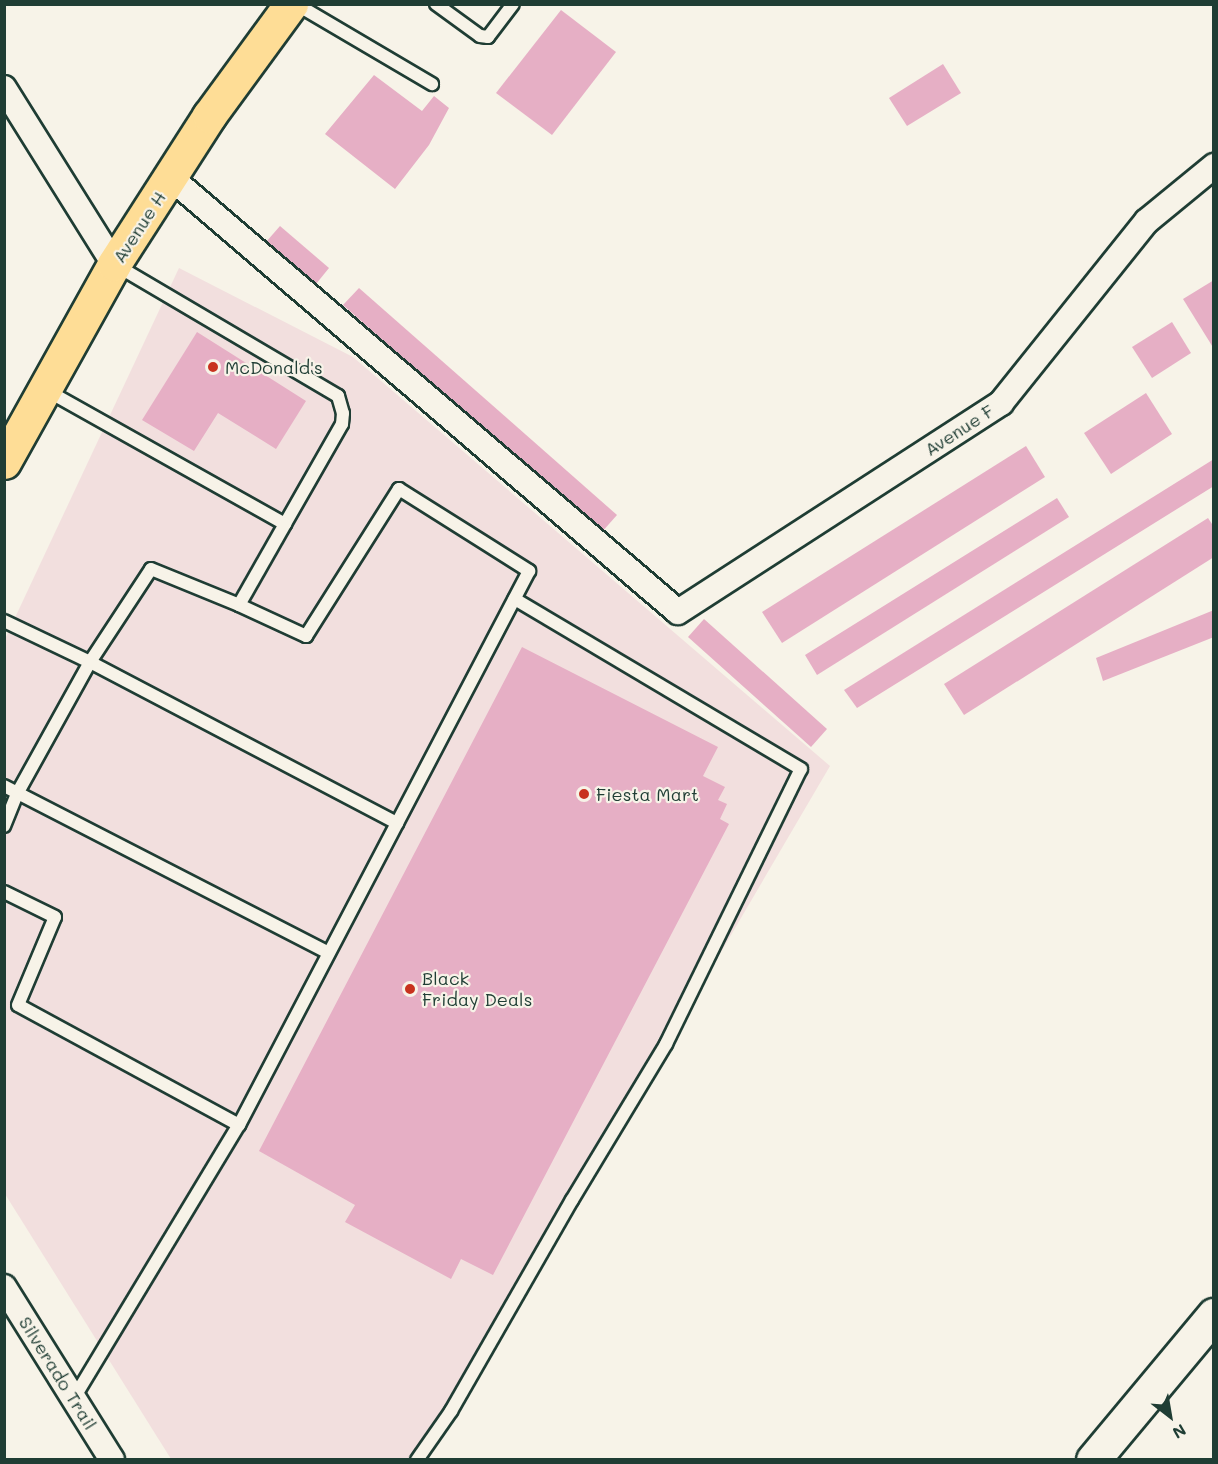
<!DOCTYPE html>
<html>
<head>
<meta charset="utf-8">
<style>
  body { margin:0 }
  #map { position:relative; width:1218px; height:1464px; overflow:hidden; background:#f7f3e8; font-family:Mali,sans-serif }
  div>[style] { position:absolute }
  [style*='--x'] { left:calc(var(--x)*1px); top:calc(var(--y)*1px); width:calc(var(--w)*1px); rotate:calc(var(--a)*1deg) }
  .built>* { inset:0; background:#f2dfde }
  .building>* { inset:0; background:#e6afc5 }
  .roads { filter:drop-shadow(2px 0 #1f3d34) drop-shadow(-2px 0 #1f3d34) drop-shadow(0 2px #1f3d34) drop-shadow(0 -2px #1f3d34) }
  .lane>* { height:12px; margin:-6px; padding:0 6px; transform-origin:6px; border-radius:6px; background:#f7f3e8 }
  .street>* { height:24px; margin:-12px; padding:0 12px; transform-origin:12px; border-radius:12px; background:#f7f3e8 }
  .secondary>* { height:33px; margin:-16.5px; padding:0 16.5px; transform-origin:16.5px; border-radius:16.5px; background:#f7f3e8 }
  .primary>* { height:33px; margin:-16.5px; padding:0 16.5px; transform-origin:16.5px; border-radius:16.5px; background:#fedd96 }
  .dots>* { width:16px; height:16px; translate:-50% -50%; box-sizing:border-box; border:3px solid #f7f3e8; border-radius:50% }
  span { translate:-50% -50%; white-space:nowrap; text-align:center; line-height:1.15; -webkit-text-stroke:4.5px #f7f3e8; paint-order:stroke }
  .street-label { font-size:18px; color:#1f3d34 }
  .poi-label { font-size:18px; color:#1f3d34 }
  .left { translate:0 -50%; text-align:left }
  .frame { position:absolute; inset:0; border:6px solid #1f3d34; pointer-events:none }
  .north { position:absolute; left:1140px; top:1386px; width:60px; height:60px; -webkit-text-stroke:4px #f7f3e8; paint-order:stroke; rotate:149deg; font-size:16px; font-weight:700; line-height:24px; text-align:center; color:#1f3d34 }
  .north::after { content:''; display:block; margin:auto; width:21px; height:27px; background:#1f3d34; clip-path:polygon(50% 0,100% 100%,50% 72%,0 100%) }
</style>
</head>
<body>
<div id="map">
  <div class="built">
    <i style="clip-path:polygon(179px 268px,353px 357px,830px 766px,424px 1459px,171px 1459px,5px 1194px,5px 639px)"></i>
  </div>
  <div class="building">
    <i style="clip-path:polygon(561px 10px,616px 52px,552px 135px,496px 93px)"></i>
    <i style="clip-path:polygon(943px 64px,961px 93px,907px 126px,889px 98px)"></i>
    <i style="clip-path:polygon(374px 75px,422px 111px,434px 96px,449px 108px,429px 145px,395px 189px,325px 134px)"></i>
    <i style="clip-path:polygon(280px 226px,329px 268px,316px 284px,266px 242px)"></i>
    <i style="clip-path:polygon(1214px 280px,1214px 349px,1183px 299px)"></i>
    <i style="clip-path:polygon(359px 288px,617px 515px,601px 533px,343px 305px)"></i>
    <i style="clip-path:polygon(1172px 322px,1191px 353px,1152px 378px,1132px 347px)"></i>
    <i style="clip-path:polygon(197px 332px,306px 401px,276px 449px,218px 413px,194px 451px,142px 420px)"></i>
    <i style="clip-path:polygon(1146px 393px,1172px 434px,1111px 474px,1084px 433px)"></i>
    <i style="clip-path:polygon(1026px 446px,1045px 477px,782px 643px,762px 612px)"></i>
    <i style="clip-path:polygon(1214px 459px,1214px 486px,857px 708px,844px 690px)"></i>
    <i style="clip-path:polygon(1057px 498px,1069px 517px,817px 675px,805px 655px)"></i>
    <i style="clip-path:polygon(1208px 518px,1214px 527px,1214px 557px,964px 715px,944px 684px)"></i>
    <i style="clip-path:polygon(1214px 610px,1214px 637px,1103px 681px,1096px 658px)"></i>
    <i style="clip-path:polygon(704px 619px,827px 729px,811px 747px,688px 637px)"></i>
    <i style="clip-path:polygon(522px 647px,718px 747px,703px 776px,725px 787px,718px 800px,727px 804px,720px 819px,729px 824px,493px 1275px,461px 1259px,451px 1279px,345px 1222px,355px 1205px,259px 1151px)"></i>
  </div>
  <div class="roads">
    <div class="lane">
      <i style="--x:296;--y:4;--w:158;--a:30.5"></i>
      <i style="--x:436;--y:4;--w:54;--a:36"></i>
      <i style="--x:480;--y:36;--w:8;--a:7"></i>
      <i style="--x:488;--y:37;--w:41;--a:-52.9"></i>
      <i style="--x:114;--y:264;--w:260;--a:30.5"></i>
      <i style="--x:338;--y:396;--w:18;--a:74"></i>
      <i style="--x:343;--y:413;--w:11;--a:95"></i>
      <i style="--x:342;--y:424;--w:115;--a:119.7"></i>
      <i style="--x:46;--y:390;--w:274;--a:29.3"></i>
      <i style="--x:285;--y:524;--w:93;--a:119.6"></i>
      <i style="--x:4;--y:621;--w:95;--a:25.5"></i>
      <i style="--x:90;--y:662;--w:347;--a:27.7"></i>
      <i style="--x:4;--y:786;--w:365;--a:27.2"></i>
      <i style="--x:4;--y:826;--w:37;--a:-68"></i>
      <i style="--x:18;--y:792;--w:149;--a:-61"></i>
      <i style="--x:90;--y:662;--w:111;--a:-56.7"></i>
      <i style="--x:151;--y:569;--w:95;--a:22.2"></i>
      <i style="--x:239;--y:605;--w:74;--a:24.8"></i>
      <i style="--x:306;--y:636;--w:174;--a:-57.7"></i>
      <i style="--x:399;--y:489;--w:154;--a:32.2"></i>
      <i style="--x:529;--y:571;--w:625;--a:117.63"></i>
      <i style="--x:239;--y:1125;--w:251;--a:-151.5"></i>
      <i style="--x:18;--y:1005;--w:95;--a:-67.2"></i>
      <i style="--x:55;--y:917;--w:57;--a:-153.9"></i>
      <i style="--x:74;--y:1398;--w:319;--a:-58.9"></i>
      <i style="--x:417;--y:1460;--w:60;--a:-55.2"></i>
      <i style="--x:451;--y:1411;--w:243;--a:-60.2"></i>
      <i style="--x:572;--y:1200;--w:182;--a:-58.9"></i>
      <i style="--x:666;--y:1044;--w:306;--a:-63.9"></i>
      <i style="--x:801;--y:769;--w:333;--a:-149.3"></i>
    </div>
    <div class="street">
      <i style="--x:4;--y:88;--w:208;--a:58"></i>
      <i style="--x:171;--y:178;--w:667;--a:40.56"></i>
      <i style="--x:678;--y:612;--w:385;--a:-32.9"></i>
      <i style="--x:1001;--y:403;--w:233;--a:-51.3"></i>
      <i style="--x:1147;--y:221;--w:87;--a:-39.4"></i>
      <i style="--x:4;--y:1287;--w:204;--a:58"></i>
    </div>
    <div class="secondary">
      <i style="--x:1093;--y:1460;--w:189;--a:-50.2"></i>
    </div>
    <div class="primary">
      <i style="--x:4;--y:462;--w:227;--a:-60.9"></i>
      <i style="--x:114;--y:264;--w:176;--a:-57.3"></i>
      <i style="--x:209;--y:116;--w:139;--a:-53.8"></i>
    </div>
  </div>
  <div class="dots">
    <i style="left:213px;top:367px;background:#c8321e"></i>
    <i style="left:584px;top:794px;background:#c8321e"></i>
    <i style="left:410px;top:989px;background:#c8321e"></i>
  </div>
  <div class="street-label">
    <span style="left:139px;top:227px;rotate:-57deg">Avenue H</span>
    <span style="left:959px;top:430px;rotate:-33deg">Avenue F</span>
    <span style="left:58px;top:1373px;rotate:58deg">Silverado Trail</span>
  </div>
  <div class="poi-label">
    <span class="left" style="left:225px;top:367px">McDonald's</span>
    <span class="left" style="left:596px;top:794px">Fiesta Mart</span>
    <span class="left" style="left:422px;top:989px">Black<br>Friday Deals</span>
  </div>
  <div class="frame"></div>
  <div class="north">N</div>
</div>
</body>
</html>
